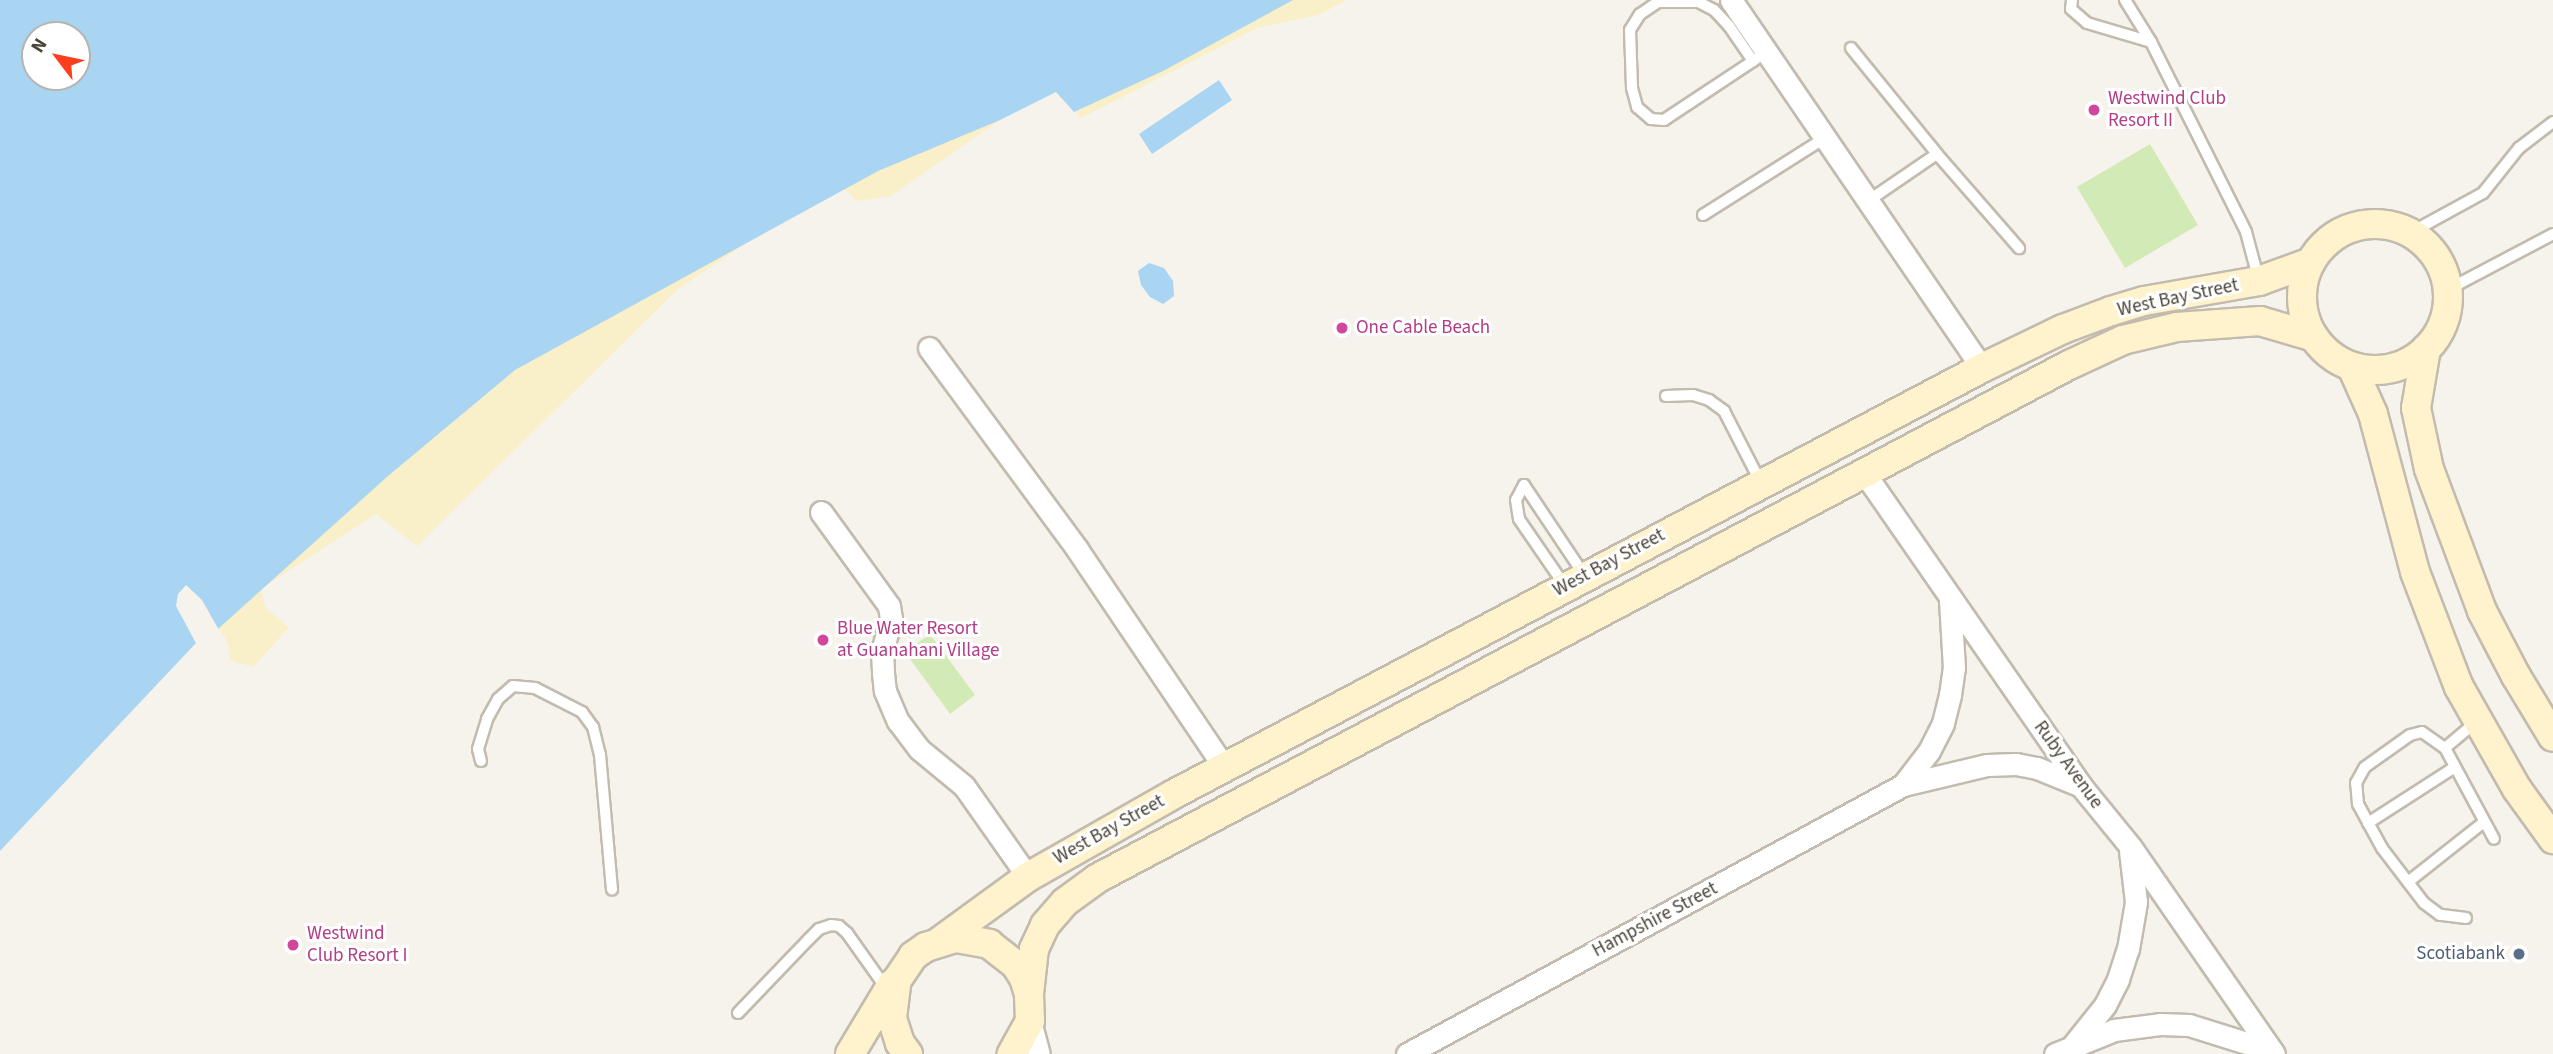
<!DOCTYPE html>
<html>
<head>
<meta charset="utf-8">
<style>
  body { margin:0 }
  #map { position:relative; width:2553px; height:1054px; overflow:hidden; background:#f6f3ec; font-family:"Source Sans 3",sans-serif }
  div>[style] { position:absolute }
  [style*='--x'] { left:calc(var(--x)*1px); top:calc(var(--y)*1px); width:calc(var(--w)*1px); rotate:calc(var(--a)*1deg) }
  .green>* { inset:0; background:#d2eab5 }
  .sand>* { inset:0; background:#f9efc9 }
  .water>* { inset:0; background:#a9d4f2 }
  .pier>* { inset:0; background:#f6f3ec }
  .roads { filter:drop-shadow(2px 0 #c2bbae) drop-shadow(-2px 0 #c2bbae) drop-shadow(0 2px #c2bbae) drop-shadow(0 -2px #c2bbae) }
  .lane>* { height:10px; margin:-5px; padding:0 5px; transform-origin:5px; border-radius:5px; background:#fff }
  .street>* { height:21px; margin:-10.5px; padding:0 10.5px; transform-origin:10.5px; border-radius:10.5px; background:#fff }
  .secondary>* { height:28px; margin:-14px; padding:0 14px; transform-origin:14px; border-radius:14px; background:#fff3cd }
  .secondary>.ring { margin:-14px; padding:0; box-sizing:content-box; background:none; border:28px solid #fff3cd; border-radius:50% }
  .dots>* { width:19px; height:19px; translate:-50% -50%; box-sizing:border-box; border:4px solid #fff; border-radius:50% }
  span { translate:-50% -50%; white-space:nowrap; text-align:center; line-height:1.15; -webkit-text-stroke:6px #fff; paint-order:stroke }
  .hotel-label { font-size:19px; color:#b23c85 }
  .left { translate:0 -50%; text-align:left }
  .street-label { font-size:19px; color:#4b4439 }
  .service-label { font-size:19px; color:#4e5e75 }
  .right { translate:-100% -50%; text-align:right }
  .north { position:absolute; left:21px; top:21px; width:70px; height:70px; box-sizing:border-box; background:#fff; border:2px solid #b7b4b0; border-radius:50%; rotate:302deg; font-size:19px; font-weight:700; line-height:28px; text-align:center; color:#4b4439 }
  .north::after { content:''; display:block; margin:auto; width:24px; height:32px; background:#fc3f1d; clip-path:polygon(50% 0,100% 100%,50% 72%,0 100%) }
</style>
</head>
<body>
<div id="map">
  <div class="green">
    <i style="clip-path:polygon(2150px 144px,2198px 225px,2125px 268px,2077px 187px)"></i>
    <i style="clip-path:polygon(930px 634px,975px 695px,950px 714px,905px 652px)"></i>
  </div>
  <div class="sand">
    <i style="clip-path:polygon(1265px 0,1347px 0,1318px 15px,1257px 28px,1081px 118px,1056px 92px)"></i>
    <i style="clip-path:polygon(969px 114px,1000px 120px,891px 196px,857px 201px,844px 189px,772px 226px,678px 289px,417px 546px,376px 514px,262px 588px,265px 607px,289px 627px,253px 667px,230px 660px,228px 643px,204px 604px,408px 397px)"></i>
  </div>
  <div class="water">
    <i style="clip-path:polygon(evenodd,0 0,1293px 0,1163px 71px,1074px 112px,1056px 92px,1000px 120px,878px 171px,515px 370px,388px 476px,218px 629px,196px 643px,0 851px,0 0,35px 35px,77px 35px,77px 77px,35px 77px,35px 35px)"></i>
    <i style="clip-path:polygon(1219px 80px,1232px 100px,1152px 154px,1139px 134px)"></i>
    <i style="clip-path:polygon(1149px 263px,1164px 268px,1173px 281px,1174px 296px,1163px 304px,1150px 297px,1141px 285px,1138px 271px)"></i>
  </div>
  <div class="pier">
    <i style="clip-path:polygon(186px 585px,202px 600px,220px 632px,198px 647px,176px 606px,178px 594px)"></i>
  </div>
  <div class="roads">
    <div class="lane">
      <i style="--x:2072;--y:0;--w:9;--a:96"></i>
      <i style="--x:2071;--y:9;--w:21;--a:41"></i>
      <i style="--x:2087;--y:23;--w:67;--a:16.5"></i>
      <i style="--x:2125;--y:0;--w:49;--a:58.2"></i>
      <i style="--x:2151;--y:42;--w:212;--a:63.4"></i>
      <i style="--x:2246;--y:232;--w:51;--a:75.1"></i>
      <i style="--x:1851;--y:48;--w:136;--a:50.9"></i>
      <i style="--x:1937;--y:154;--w:125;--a:48.9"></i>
      <i style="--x:1753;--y:61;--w:42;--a:-124.4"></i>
      <i style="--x:1729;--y:26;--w:22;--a:-133"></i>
      <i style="--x:1714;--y:10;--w:18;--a:-153"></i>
      <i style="--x:1698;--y:2;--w:40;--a:180"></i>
      <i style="--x:1658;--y:2;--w:22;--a:146"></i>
      <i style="--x:1640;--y:14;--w:19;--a:122"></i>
      <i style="--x:1630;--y:30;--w:58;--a:88"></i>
      <i style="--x:1632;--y:88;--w:20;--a:75"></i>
      <i style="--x:1637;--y:107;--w:18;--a:41"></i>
      <i style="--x:1651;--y:119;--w:13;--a:4"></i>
      <i style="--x:1664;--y:120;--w:107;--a:-33.5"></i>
      <i style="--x:1753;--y:61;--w:16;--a:-35"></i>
      <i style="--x:1868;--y:201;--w:83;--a:-34.3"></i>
      <i style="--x:1703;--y:215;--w:144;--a:-32.3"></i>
      <i style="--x:2410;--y:233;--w:83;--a:-28.7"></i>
      <i style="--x:2483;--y:193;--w:58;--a:-51.3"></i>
      <i style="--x:2519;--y:148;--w:43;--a:-37.4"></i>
      <i style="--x:2447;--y:290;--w:120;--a:-27.8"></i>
      <i style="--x:1666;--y:396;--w:27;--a:-2"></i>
      <i style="--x:1693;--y:395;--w:17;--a:17"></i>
      <i style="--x:1709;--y:400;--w:19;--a:36"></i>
      <i style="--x:1724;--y:411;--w:81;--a:62.8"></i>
      <i style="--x:1565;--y:586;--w:81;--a:-124.5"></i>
      <i style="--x:1519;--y:519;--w:19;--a:-99"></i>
      <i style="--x:1516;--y:500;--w:17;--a:-62"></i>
      <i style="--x:1524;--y:485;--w:110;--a:56.2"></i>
      <i style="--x:2445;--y:748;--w:39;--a:-40"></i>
      <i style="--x:481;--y:761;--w:12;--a:-104"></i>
      <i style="--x:478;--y:749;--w:31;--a:-73"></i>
      <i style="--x:487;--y:719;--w:23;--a:-61"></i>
      <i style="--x:498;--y:699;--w:20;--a:-41"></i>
      <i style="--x:513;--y:686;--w:22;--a:5"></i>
      <i style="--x:535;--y:688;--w:53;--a:27.1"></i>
      <i style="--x:582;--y:712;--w:19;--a:54"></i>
      <i style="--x:593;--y:727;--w:29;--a:76"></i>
      <i style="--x:600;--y:755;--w:135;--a:84.9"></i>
      <i style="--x:2368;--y:823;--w:103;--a:-32.8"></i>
      <i style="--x:2408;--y:882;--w:97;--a:-38.3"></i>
      <i style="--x:2466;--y:918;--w:26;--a:-173"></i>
      <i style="--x:2440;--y:915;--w:20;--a:-143"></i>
      <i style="--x:2424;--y:903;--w:69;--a:-127.4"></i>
      <i style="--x:2382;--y:848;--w:50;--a:-118.6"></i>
      <i style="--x:2358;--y:804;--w:21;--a:-95"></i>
      <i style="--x:2356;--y:783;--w:18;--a:-61"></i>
      <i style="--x:2365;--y:767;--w:55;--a:-35.4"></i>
      <i style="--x:2410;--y:735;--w:12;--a:-14"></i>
      <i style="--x:2422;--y:732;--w:28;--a:35"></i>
      <i style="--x:2445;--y:748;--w:103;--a:61.7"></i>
      <i style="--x:738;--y:1013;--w:103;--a:-46.2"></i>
      <i style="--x:809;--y:939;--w:14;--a:-45"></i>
      <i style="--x:819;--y:929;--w:13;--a:-18"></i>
      <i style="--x:831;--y:925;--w:8;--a:7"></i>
      <i style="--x:839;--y:926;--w:11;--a:41"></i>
      <i style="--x:847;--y:933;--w:67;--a:54.7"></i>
    </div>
    <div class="street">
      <i style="--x:1731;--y:0;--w:445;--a:55.7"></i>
      <i style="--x:929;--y:348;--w:250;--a:53.6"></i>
      <i style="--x:1077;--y:549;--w:263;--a:56"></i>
      <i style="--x:1865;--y:474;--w:379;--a:55.3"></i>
      <i style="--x:2081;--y:786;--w:77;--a:50.8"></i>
      <i style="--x:2130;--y:846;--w:253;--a:55.3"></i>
      <i style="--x:821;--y:512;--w:116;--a:54.1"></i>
      <i style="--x:889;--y:606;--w:12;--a:81"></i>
      <i style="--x:891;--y:618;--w:35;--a:105"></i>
      <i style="--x:882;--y:652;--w:21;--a:87"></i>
      <i style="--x:883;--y:673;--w:18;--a:84"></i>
      <i style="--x:885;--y:691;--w:33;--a:67"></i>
      <i style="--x:898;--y:721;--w:35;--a:53"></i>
      <i style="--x:919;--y:749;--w:58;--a:39.4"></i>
      <i style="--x:964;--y:786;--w:111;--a:54.9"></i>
      <i style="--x:1903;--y:785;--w:43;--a:-52.6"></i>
      <i style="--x:1929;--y:751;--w:31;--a:-63"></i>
      <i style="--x:1943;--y:723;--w:29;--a:-76"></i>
      <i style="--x:1950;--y:695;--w:27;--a:-82"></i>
      <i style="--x:1954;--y:668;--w:67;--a:-93.4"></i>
      <i style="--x:1030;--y:1021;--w:34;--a:75"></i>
      <i style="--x:2073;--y:1045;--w:51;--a:-51.3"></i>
      <i style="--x:2105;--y:1005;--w:29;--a:-63"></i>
      <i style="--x:2118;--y:979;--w:32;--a:-72"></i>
      <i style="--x:2128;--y:949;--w:48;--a:-80.3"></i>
      <i style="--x:2136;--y:902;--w:51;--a:-96.7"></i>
      <i style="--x:1407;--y:1054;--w:564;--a:-28.47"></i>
      <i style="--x:1903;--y:785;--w:86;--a:-13.4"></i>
      <i style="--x:1987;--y:765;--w:29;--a:-2"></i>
      <i style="--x:2016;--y:764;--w:21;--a:11"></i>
      <i style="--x:2037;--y:768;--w:48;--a:22.2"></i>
      <i style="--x:2055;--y:1054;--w:64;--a:-22.1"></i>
      <i style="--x:2114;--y:1030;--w:46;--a:-7.4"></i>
      <i style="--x:2160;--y:1024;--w:29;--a:2"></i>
      <i style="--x:2189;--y:1025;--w:87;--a:17.4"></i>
    </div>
    <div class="secondary">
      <i class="ring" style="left:2302px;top:224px;width:118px;height:118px"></i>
      <i style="--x:2426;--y:349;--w:60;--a:99.6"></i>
      <i style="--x:2416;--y:408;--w:62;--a:78"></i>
      <i style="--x:2429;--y:469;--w:152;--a:69.5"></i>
      <i style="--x:2482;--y:611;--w:73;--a:62.4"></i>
      <i style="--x:2516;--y:676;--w:71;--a:58.8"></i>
      <i style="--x:2352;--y:367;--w:51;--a:65.9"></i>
      <i style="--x:2373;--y:414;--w:163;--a:75.1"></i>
      <i style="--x:2415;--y:572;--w:123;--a:69.1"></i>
      <i style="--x:2459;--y:687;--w:117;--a:60.4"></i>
      <i style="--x:2517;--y:789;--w:62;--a:54.2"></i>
      <i style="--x:940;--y:941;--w:109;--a:-36"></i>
      <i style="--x:1028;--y:877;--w:168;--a:-29.6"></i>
      <i style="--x:1174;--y:794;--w:913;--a:-27.8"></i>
      <i style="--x:1982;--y:368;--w:90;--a:-25.7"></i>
      <i style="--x:2063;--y:329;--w:51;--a:-20.6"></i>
      <i style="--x:2111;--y:311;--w:34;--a:-17"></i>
      <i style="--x:2144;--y:301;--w:117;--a:-9.9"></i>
      <i style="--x:2259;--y:281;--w:55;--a:-20.1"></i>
      <i style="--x:1029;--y:994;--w:45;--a:-83.7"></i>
      <i style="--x:1034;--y:949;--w:26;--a:-65"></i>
      <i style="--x:1045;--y:925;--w:30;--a:-49"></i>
      <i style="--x:1065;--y:902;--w:41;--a:-36"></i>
      <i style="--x:1098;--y:878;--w:1098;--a:-27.85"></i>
      <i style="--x:2069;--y:365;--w:60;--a:-24.8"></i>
      <i style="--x:2123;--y:340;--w:56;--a:-13.5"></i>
      <i style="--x:2177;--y:327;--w:83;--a:-4.1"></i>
      <i style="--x:2260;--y:321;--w:56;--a:16.5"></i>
      <i style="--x:850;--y:1054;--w:82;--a:-59"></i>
      <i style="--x:908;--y:1054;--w:14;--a:-126"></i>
      <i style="--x:900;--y:1043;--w:26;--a:-108"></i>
      <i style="--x:892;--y:1018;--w:38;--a:-83"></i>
      <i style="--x:897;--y:980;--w:29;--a:-56"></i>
      <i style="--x:913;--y:956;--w:16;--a:-35"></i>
      <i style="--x:926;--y:947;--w:31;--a:-17"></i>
      <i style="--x:956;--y:938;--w:34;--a:10"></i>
      <i style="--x:989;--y:944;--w:33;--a:38"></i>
      <i style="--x:1015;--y:964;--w:17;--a:57"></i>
      <i style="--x:1024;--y:978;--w:17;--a:73"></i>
      <i style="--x:1029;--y:994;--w:27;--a:88"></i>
      <i style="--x:1030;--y:1021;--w:38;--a:119"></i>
    </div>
  </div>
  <div class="dots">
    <i style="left:2094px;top:110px;background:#d1479c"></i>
    <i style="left:1342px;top:328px;background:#d1479c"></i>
    <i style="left:823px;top:640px;background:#d1479c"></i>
    <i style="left:293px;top:945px;background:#d1479c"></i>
    <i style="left:2519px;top:954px;background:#5c6f8a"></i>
  </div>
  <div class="hotel-label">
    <span class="left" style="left:2108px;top:110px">Westwind Club<br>Resort II</span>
    <span class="left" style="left:1356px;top:328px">One Cable Beach</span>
    <span class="left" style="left:837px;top:640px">Blue Water Resort<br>at Guanahani Village</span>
    <span class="left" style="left:307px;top:945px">Westwind<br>Club Resort I</span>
  </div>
  <div class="street-label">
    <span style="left:2178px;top:298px;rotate:-12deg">West Bay Street</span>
    <span style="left:1609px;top:563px;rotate:-28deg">West Bay Street</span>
    <span style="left:2068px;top:765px;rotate:54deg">Ruby Avenue</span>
    <span style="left:1109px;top:830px;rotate:-29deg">West Bay Street</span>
    <span style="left:1655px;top:920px;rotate:-28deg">Hampshire Street</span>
  </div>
  <div class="service-label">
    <span class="right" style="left:2505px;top:954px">Scotiabank</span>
  </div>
  <div class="north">N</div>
</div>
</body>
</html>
